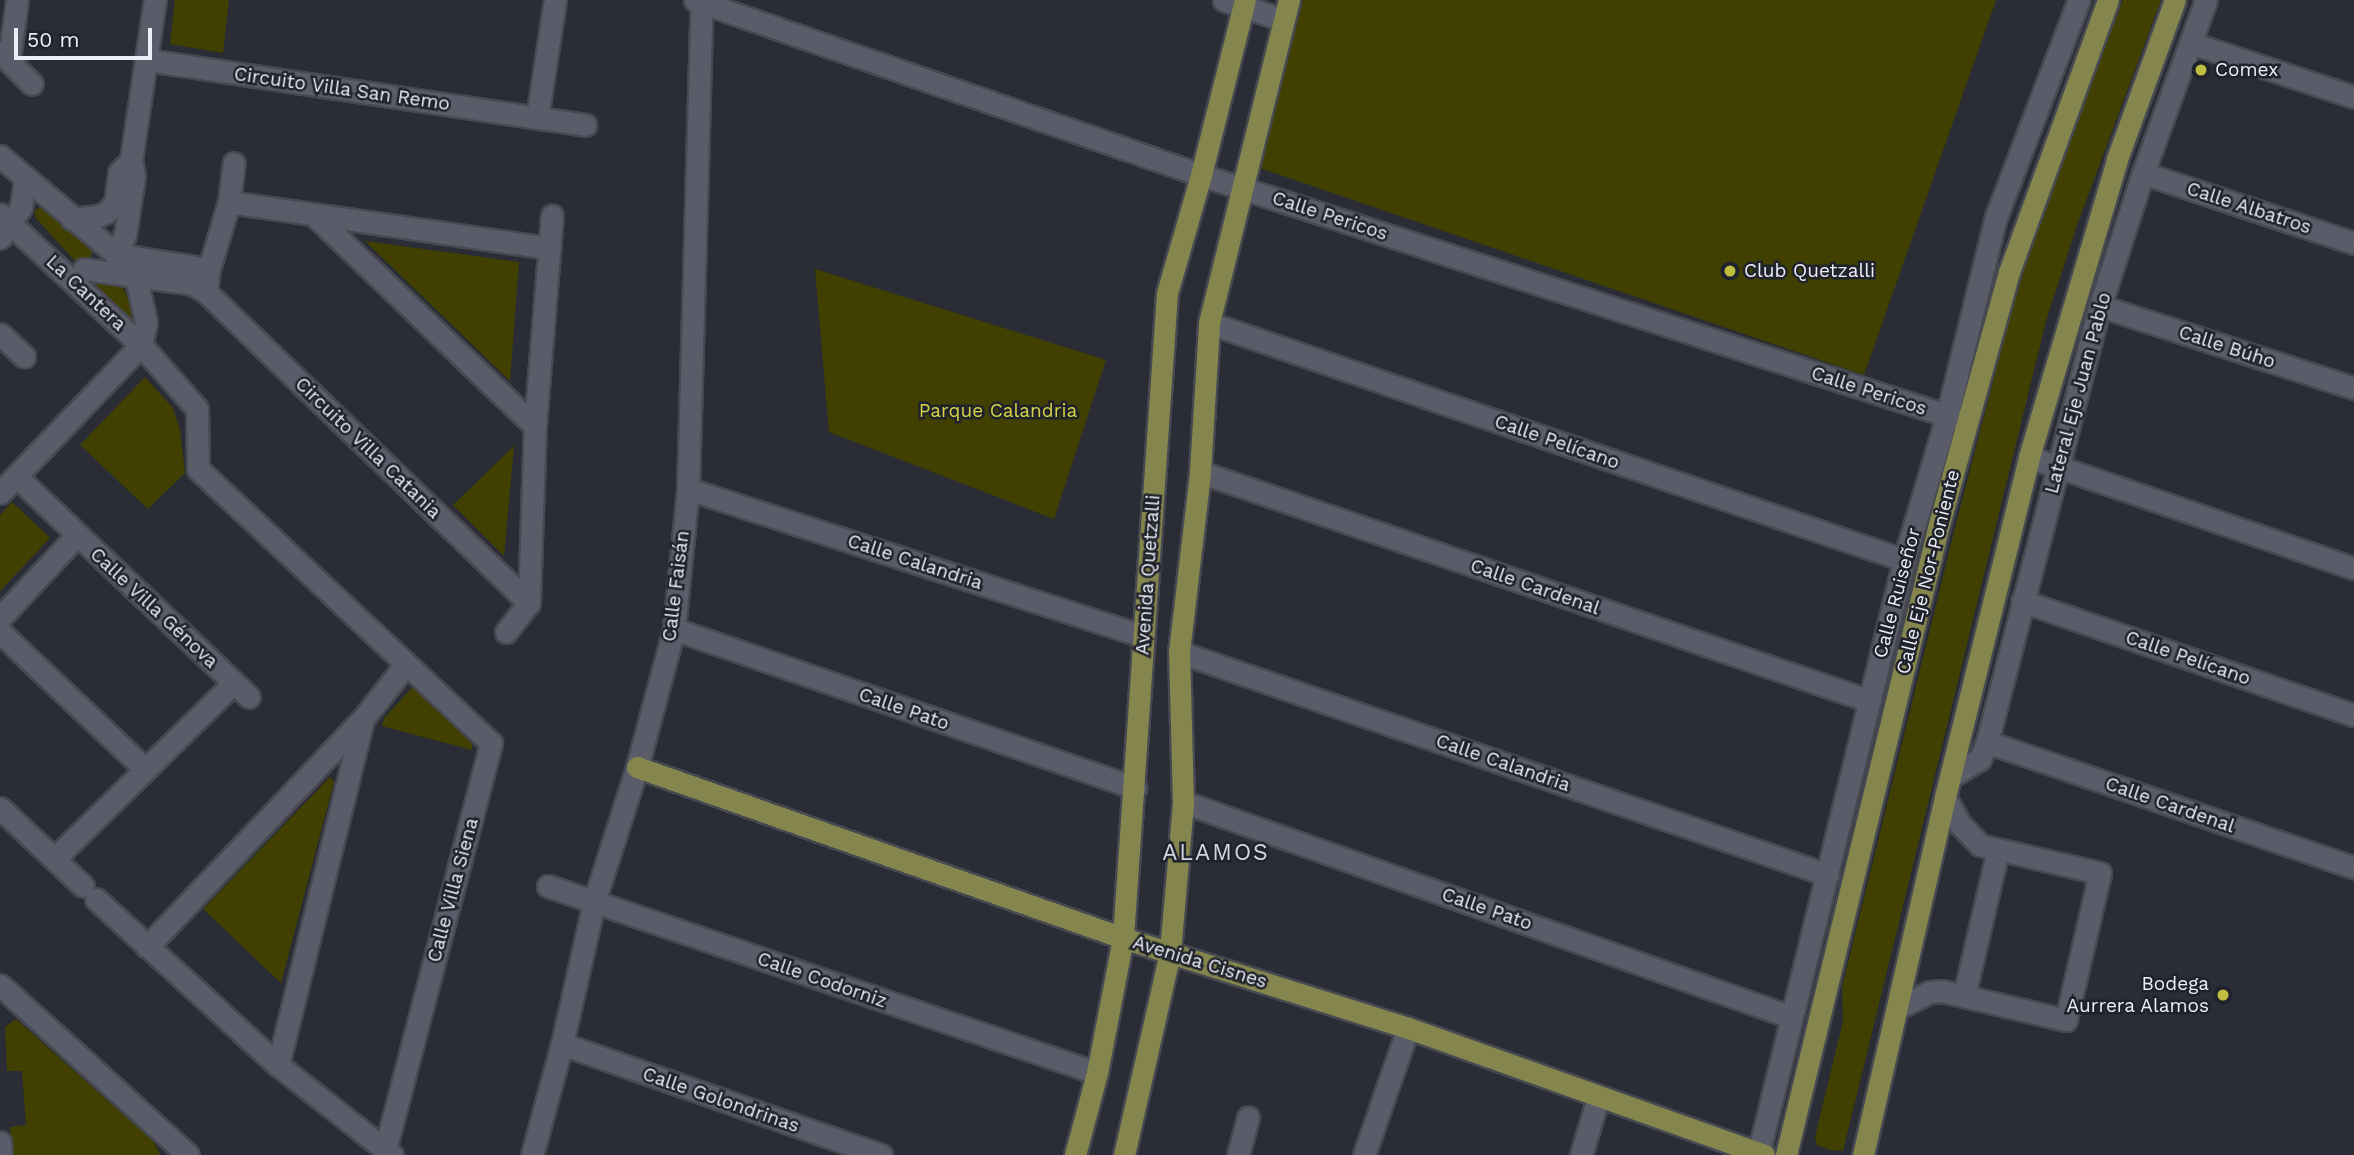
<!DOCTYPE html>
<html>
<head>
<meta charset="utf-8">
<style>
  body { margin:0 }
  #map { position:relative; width:2354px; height:1155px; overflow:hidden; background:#2a2c36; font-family:"Work Sans",sans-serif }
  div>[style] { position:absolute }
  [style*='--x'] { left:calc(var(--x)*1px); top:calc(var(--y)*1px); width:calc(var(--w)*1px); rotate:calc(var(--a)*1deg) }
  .green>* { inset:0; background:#414000 }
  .roads { filter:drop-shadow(2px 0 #474951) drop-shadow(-2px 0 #474951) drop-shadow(0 2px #474951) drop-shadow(0 -2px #474951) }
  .minor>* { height:21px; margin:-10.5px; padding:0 10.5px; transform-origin:10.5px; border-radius:10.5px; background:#5a5d69 }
  .major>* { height:21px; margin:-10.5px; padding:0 10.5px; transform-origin:10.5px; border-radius:10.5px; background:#85864d }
  .dots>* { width:19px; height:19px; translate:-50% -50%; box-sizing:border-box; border:4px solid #20222c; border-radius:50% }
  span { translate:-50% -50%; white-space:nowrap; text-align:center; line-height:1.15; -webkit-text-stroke:5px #20222c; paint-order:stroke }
  .poi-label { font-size:19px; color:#edeff6 }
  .left { translate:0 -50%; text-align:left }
  .right { translate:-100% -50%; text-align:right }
  .street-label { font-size:19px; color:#edeff6 }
  .park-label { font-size:19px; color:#d7d545 }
  .quarter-label { font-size:23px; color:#d2d5e3; letter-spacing:2px }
  .scale { position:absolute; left:14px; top:28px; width:138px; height:32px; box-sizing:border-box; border:4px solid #edeff6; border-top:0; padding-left:9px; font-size:21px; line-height:24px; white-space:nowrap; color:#edeff6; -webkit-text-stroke:5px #20222c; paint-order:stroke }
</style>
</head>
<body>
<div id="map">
  <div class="green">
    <i style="clip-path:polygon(175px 0,229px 0,223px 53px,170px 44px)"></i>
    <i style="clip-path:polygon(1303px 0,1996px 0,1864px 375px,1257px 167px)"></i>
    <i style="clip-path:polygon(2123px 0,2161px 0,2077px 225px,2046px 321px,1843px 1151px,1830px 1150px,1817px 1145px,1815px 1137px,1843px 1021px,1842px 987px,1957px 520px,2008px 324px,2047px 192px)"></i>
    <i style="clip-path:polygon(42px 207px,87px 242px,93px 251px,88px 263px,74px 260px,35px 217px,35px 210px)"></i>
    <i style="clip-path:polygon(365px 241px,519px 262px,510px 381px)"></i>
    <i style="clip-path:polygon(815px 269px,1106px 360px,1054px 519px,829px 432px)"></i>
    <i style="clip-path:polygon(119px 279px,131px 305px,132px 320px,91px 280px)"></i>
    <i style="clip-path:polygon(145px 377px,173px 408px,180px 430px,185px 473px,148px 509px,80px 445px)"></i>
    <i style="clip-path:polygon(514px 446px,504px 556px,453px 505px)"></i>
    <i style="clip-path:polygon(12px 502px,50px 538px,0 591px,0 515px)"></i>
    <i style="clip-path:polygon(413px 687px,472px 742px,472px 750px,382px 726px,384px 718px)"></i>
    <i style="clip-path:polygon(330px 777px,334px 782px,281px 983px,203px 909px)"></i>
    <i style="clip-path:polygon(16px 1019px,154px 1142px,160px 1155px,12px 1155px,10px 1127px,26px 1125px,22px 1071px,7px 1071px,5px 1027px)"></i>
  </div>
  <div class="roads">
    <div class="minor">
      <i style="--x:695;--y:0;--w:535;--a:19.08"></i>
      <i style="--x:1201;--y:175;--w:805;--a:17.87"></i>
      <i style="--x:1224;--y:0;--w:63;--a:18.4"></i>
      <i style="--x:2191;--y:43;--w:172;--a:18.3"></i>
      <i style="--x:0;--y:52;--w:45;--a:45"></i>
      <i style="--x:9;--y:60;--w:61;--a:-82.4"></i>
      <i style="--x:146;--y:60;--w:444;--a:8.4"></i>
      <i style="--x:537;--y:118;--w:119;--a:-81.3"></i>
      <i style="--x:0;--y:156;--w:152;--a:40.2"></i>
      <i style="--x:116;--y:254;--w:35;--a:53"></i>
      <i style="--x:137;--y:282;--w:41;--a:77.3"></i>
      <i style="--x:146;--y:322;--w:24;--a:102"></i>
      <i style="--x:2143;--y:173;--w:222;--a:18.4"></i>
      <i style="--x:229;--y:202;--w:324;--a:8.2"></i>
      <i style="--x:0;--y:214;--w:192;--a:42.9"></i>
      <i style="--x:141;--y:345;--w:85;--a:48.8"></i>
      <i style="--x:197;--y:409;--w:60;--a:89"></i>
      <i style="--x:198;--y:469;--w:401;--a:43.1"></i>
      <i style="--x:491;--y:743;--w:420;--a:104.6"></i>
      <i style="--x:313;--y:214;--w:307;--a:43.7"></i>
      <i style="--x:72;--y:219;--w:26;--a:-7"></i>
      <i style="--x:98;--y:216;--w:10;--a:-24"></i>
      <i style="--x:107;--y:212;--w:12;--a:-48"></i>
      <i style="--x:115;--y:203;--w:30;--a:-82"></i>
      <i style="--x:119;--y:173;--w:18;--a:-47"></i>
      <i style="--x:0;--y:238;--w:37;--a:-56"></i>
      <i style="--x:21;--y:207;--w:28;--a:-82"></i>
      <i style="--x:116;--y:254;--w:21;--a:-65"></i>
      <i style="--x:125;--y:235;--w:60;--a:-81.3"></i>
      <i style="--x:134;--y:176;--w:16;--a:-101"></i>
      <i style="--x:131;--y:160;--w:162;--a:-81.5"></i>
      <i style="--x:116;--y:254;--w:94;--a:9.2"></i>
      <i style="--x:84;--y:269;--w:110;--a:7.8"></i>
      <i style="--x:193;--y:284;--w:15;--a:32"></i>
      <i style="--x:206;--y:292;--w:448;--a:43.9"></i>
      <i style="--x:206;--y:292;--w:23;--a:-83"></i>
      <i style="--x:209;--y:269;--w:70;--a:-73.4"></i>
      <i style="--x:229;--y:202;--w:39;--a:-83"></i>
      <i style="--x:2100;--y:306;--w:267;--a:17.9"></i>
      <i style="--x:1209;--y:323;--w:734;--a:18.83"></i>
      <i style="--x:0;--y:334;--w:33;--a:43"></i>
      <i style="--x:2029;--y:457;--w:343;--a:18.9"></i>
      <i style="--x:1200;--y:472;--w:708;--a:18.87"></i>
      <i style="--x:16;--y:476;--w:321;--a:43.5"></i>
      <i style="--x:688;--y:489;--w:478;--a:17.9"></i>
      <i style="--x:0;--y:493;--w:204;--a:-46.4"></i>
      <i style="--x:2022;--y:601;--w:351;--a:19"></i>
      <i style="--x:0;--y:618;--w:113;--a:-47.1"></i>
      <i style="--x:674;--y:629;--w:488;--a:19"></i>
      <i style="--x:0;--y:632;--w:199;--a:43.4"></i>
      <i style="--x:506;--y:632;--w:37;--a:-52"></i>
      <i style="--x:529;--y:603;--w:177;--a:-88.1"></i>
      <i style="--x:535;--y:426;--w:211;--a:-85.4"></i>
      <i style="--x:1179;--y:652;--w:686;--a:18.96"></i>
      <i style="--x:1987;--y:742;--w:388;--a:18.9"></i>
      <i style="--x:1950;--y:777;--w:35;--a:-31"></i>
      <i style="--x:1980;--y:759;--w:18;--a:-68"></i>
      <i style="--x:1987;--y:742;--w:450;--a:-75.5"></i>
      <i style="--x:2100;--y:306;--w:140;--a:-72.1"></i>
      <i style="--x:2143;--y:173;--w:184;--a:-70"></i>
      <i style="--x:1183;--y:802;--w:645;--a:19.47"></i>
      <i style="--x:0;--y:808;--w:114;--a:43.2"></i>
      <i style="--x:54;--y:859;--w:252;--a:-44.4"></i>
      <i style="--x:548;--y:886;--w:580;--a:18.81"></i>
      <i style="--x:96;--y:899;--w:246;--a:42.4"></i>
      <i style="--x:278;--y:1065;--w:145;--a:38.3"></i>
      <i style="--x:147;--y:947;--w:313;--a:-46.6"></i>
      <i style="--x:362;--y:720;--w:71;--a:-51.8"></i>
      <i style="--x:0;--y:985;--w:253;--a:42.1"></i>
      <i style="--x:1964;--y:996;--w:150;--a:-76.9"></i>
      <i style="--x:1898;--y:1008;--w:35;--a:-27"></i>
      <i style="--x:1929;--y:992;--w:13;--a:-4"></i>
      <i style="--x:1942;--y:991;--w:127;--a:13.2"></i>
      <i style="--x:2066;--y:1020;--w:151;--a:-77"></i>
      <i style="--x:2100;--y:873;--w:123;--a:-166.9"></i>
      <i style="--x:1980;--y:845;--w:29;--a:-134"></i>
      <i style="--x:1960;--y:824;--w:31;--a:-119"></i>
      <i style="--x:562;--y:1044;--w:338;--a:19.2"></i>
      <i style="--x:278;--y:1065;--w:353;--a:-76.2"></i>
      <i style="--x:0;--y:1142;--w:13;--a:86"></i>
      <i style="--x:532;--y:1155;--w:115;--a:-74.9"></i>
      <i style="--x:562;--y:1044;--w:146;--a:-77.3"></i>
      <i style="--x:594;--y:902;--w:142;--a:-72.3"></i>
      <i style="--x:637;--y:767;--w:143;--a:-75"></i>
      <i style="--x:674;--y:629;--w:141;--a:-84.3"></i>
      <i style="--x:688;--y:489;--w:489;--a:-88.4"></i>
      <i style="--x:1238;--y:1155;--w:39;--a:-75"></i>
      <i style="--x:1364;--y:1155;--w:134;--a:-70.9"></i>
      <i style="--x:1581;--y:1155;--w:59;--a:-73.4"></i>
      <i style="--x:1758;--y:1155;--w:613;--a:-76.21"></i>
      <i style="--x:1904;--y:560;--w:150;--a:-73.4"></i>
      <i style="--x:1947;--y:416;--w:205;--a:-76.2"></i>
      <i style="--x:1996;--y:217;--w:232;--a:-69.1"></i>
    </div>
    <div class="major">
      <i style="--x:637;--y:767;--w:515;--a:19.38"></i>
      <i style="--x:1123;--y:938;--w:299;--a:17.5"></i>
      <i style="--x:1408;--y:1028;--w:378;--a:19.6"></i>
      <i style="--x:1075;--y:1155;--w:85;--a:-75"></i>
      <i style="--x:1097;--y:1073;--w:137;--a:-79.1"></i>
      <i style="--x:1123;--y:938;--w:646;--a:-86.1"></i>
      <i style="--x:1167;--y:293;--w:123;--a:-73.9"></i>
      <i style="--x:1201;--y:175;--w:180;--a:-75.9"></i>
      <i style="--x:1124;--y:1155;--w:208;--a:-77.2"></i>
      <i style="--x:1170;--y:952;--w:151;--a:-85"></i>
      <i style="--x:1183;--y:802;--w:150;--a:-91.5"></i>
      <i style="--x:1179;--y:652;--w:181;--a:-83.3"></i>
      <i style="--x:1200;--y:472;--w:149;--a:-86.5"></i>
      <i style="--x:1209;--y:323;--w:333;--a:-76.1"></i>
      <i style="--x:1786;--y:1155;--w:645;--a:-76.37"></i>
      <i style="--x:1938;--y:528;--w:266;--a:-74.5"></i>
      <i style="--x:2009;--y:272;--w:289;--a:-70"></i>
      <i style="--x:1863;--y:1155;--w:367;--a:-77.1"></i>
      <i style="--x:1945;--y:797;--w:350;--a:-76.1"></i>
      <i style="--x:2029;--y:457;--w:311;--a:-73.5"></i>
      <i style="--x:2117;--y:159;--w:169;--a:-70"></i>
    </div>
  </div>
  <div class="dots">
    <i style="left:2201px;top:70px;background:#c0be41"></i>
    <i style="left:1730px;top:271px;background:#c0be41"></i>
    <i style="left:2223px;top:995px;background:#c0be41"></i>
  </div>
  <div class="poi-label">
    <span class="left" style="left:2215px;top:70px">Comex</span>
    <span class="left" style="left:1744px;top:271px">Club Quetzalli</span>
    <span class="right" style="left:2209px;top:995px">Bodega<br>Aurrera Alamos</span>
  </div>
  <div class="street-label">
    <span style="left:342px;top:89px;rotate:8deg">Circuito Villa San Remo</span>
    <span style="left:2249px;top:208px;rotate:18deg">Calle Albatros</span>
    <span style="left:1330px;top:216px;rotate:18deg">Calle Pericos</span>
    <span style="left:86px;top:293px;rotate:43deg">La Cantera</span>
    <span style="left:2227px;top:347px;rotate:18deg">Calle Búho</span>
    <span style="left:1869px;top:391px;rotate:18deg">Calle Pericos</span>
    <span style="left:2078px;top:393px;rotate:-75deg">Lateral Eje Juan Pablo</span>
    <span style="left:1557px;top:442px;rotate:19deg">Calle Pelícano</span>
    <span style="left:368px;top:448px;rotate:44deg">Circuito Villa Catania</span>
    <span style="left:915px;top:562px;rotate:18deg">Calle Calandria</span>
    <span style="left:1928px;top:572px;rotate:-76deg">Calle Eje Nor-Poniente</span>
    <span style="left:1148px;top:575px;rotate:-86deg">Avenida Quetzalli</span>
    <span style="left:676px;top:586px;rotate:-83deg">Calle Faisán</span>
    <span style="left:1535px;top:587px;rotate:19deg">Calle Cardenal</span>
    <span style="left:1897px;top:593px;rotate:-75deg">Calle Ruiseñor</span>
    <span style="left:154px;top:608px;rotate:43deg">Calle Villa Génova</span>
    <span style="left:2188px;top:658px;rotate:19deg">Calle Pelícano</span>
    <span style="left:904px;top:709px;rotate:19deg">Calle Pato</span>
    <span style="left:1503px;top:763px;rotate:19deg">Calle Calandria</span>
    <span style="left:2170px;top:805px;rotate:19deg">Calle Cardenal</span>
    <span style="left:453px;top:890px;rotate:-75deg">Calle Villa Siena</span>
    <span style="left:1487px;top:909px;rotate:19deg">Calle Pato</span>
    <span style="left:1200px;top:962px;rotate:17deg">Avenida Cisnes</span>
    <span style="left:822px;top:980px;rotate:19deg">Calle Codorniz</span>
    <span style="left:721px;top:1100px;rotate:19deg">Calle Golondrinas</span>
  </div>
  <div class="park-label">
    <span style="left:998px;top:411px">Parque Calandria</span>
  </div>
  <div class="quarter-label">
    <span style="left:1216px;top:853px">ALAMOS</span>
  </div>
  <div class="scale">50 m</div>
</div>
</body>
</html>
